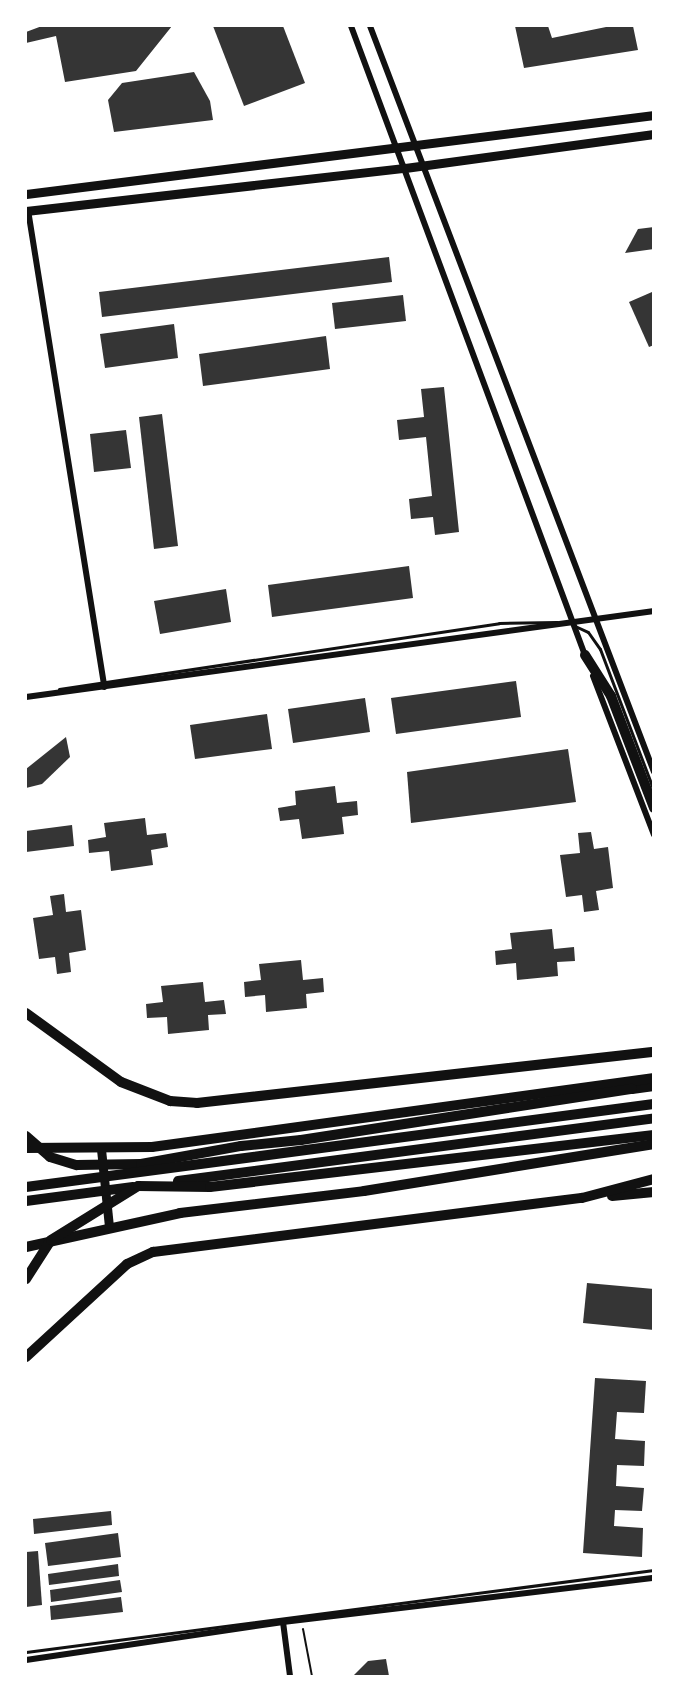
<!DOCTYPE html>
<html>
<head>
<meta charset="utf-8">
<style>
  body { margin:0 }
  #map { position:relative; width:679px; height:1702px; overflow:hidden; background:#fff; font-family:Literata,serif }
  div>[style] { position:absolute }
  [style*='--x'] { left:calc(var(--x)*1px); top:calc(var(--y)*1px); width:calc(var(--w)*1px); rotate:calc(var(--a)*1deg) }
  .building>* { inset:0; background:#353535 }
  .path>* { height:2px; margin:-1px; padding:0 1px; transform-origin:1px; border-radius:1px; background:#111 }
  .service>* { height:3px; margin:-1.5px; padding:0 1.5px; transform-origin:1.5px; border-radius:1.5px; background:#111 }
  .minor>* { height:6px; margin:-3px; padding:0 3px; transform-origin:3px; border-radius:3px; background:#111 }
  .secondary>* { height:9px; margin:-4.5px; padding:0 4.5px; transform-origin:4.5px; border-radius:4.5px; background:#111 }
  .primary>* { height:10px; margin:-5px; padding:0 5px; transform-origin:5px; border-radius:5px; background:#111 }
  .trunk>* { height:10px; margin:-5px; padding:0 5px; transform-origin:5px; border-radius:5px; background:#111 }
  span { translate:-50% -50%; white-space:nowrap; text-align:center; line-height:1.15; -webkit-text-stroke:4.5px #fff; paint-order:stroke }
  .frame { position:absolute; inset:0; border:27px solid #fff; pointer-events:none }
</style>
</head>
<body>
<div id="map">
  <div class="building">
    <i style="clip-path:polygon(42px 26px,172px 26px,136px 71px,65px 82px,56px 36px,26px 43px,26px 32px)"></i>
    <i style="clip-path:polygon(213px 26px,283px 26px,305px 83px,244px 106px)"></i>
    <i style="clip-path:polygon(515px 26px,548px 26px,552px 38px,611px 26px,633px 26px,638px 50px,524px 68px)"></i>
    <i style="clip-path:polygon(194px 72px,210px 101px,213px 120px,114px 132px,108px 100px,122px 83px)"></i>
    <i style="clip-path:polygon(654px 227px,654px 249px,625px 253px,638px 229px)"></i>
    <i style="clip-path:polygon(389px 257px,392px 282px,102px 317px,99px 292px)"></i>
    <i style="clip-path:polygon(652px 292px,654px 345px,649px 347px,629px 302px)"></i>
    <i style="clip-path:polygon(403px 295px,406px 321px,335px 329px,332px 303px)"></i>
    <i style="clip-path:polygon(174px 324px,178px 358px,105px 368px,100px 334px)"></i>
    <i style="clip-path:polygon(326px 336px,330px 369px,203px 386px,199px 354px)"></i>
    <i style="clip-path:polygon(444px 387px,459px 532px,435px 535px,433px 517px,411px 519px,409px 499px,432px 496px,426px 437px,399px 440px,397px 420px,424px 417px,421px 389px)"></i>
    <i style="clip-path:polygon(162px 414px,178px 546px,154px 549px,139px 417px)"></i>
    <i style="clip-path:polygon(126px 430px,131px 468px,94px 472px,90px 434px)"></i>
    <i style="clip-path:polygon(409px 566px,413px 598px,272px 617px,268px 585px)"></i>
    <i style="clip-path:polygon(226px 589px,231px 622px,160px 634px,154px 601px)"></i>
    <i style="clip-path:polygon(516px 681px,521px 717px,396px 734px,391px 698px)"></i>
    <i style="clip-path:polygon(365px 698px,370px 732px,293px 743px,288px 709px)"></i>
    <i style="clip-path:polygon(267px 714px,272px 749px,195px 759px,190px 725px)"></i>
    <i style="clip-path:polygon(66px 737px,70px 757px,42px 784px,26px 788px,26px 769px)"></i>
    <i style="clip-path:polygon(568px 749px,576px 802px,411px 823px,407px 772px)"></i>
    <i style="clip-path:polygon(335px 786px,337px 803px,357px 801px,358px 815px,342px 817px,344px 834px,302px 839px,299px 819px,280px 821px,278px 808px,296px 805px,295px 791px)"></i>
    <i style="clip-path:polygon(145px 818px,147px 835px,166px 833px,168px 847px,151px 850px,153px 865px,111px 871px,109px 851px,89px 853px,88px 840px,106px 837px,104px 823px)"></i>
    <i style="clip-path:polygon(72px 825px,74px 846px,26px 852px,26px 831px)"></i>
    <i style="clip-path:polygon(591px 832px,594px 849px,608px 847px,613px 888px,596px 891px,599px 910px,584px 912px,582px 895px,566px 897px,560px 855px,580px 853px,578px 833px)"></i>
    <i style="clip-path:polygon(64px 894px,66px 912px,81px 910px,86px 950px,69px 953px,71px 972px,57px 974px,55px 957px,39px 959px,33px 918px,53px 915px,50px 896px)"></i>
    <i style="clip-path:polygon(552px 929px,554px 949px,574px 947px,575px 961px,557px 962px,558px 976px,517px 980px,516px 963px,496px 965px,495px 951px,512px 949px,510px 933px)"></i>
    <i style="clip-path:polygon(301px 960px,303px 980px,323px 978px,324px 992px,306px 994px,307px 1008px,266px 1012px,265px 995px,245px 997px,244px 982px,261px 980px,259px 964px)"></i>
    <i style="clip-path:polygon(203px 982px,205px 1002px,224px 1000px,226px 1014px,208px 1015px,209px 1030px,168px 1034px,167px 1017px,147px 1018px,146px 1004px,163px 1002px,161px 986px)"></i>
    <i style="clip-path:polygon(587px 1283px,654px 1289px,654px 1330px,583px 1323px)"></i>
    <i style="clip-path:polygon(595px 1378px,646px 1381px,644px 1413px,617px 1412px,615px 1439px,645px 1441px,644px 1466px,617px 1465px,616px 1486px,644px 1488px,642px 1511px,615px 1510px,614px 1526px,643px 1528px,642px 1557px,583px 1553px)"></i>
    <i style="clip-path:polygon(111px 1511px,112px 1525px,34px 1534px,33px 1519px)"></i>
    <i style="clip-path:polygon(118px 1533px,121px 1557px,48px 1566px,45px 1543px)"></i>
    <i style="clip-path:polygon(38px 1551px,42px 1605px,26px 1607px,26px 1552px)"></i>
    <i style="clip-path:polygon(118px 1564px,119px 1576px,49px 1585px,48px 1574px)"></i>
    <i style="clip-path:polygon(120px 1580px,122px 1592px,51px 1602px,50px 1590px)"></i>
    <i style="clip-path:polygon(121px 1597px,123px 1612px,51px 1620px,50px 1606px)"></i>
    <i style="clip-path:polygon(386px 1659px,389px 1676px,353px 1676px,368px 1661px)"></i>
  </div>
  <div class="path">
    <i style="--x:303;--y:1629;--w:48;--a:79.2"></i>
  </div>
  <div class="service">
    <i style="--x:575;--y:626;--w:14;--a:25"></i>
    <i style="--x:588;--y:632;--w:21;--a:55"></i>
    <i style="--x:600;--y:649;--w:152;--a:69.2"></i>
    <i style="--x:59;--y:689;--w:445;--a:-8.5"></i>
    <i style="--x:499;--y:623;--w:58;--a:-1"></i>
    <i style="--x:26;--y:1652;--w:633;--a:-7.44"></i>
  </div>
  <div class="minor">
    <i style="--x:351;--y:26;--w:674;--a:69.6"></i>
    <i style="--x:370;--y:26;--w:798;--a:69.16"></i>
    <i style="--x:28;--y:210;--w:483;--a:80.9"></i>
    <i style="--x:593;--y:676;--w:170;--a:69"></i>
    <i style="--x:26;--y:697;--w:634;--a:-7.8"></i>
    <i style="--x:283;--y:1622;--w:54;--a:82.6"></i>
    <i style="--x:26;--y:1660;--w:260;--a:-8.4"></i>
    <i style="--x:283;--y:1622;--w:374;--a:-6.8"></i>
  </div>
  <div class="secondary">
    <i style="--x:26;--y:194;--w:633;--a:-7.17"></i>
    <i style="--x:26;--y:211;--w:381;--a:-6.5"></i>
    <i style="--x:405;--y:168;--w:251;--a:-7.8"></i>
    <i style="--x:101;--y:1149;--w:77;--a:84.1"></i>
  </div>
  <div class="primary">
    <i style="--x:632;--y:1089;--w:22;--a:-8"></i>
    <i style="--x:26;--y:1148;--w:126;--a:-0.5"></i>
    <i style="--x:152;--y:1147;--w:507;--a:-7.83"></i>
    <i style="--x:26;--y:1247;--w:158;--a:-12.4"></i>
    <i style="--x:180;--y:1213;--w:185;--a:-6.8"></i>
    <i style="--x:364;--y:1191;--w:294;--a:-9.2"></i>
  </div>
  <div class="trunk">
    <i style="--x:585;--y:655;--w:49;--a:57.6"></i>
    <i style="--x:611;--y:696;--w:120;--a:69"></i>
    <i style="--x:26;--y:1013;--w:117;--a:36"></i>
    <i style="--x:121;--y:1082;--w:53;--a:21.2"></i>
    <i style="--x:170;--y:1101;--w:27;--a:4"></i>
    <i style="--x:197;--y:1103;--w:460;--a:-6.4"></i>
    <i style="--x:26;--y:1136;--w:32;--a:41"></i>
    <i style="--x:50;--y:1157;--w:28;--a:17"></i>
    <i style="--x:77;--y:1165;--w:64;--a:-0.9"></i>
    <i style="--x:141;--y:1164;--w:102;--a:-10.2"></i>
    <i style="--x:241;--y:1146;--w:60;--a:-5.7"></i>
    <i style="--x:301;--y:1140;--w:335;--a:-8.8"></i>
    <i style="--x:178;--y:1181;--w:480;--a:-7.5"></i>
    <i style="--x:26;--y:1187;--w:633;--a:-7.53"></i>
    <i style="--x:612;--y:1196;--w:42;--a:-5.4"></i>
    <i style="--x:26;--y:1201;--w:108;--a:-7.5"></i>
    <i style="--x:26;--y:1279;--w:46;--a:-57.3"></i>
    <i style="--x:51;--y:1240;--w:102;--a:-31.8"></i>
    <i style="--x:138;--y:1186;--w:72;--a:0.8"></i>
    <i style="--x:210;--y:1187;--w:447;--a:-6.7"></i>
    <i style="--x:26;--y:1357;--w:137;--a:-42.6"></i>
    <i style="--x:127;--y:1264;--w:29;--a:-25"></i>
    <i style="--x:153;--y:1252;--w:432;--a:-7.2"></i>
    <i style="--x:582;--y:1198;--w:74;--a:-14.8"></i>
  </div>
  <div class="frame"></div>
</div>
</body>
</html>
